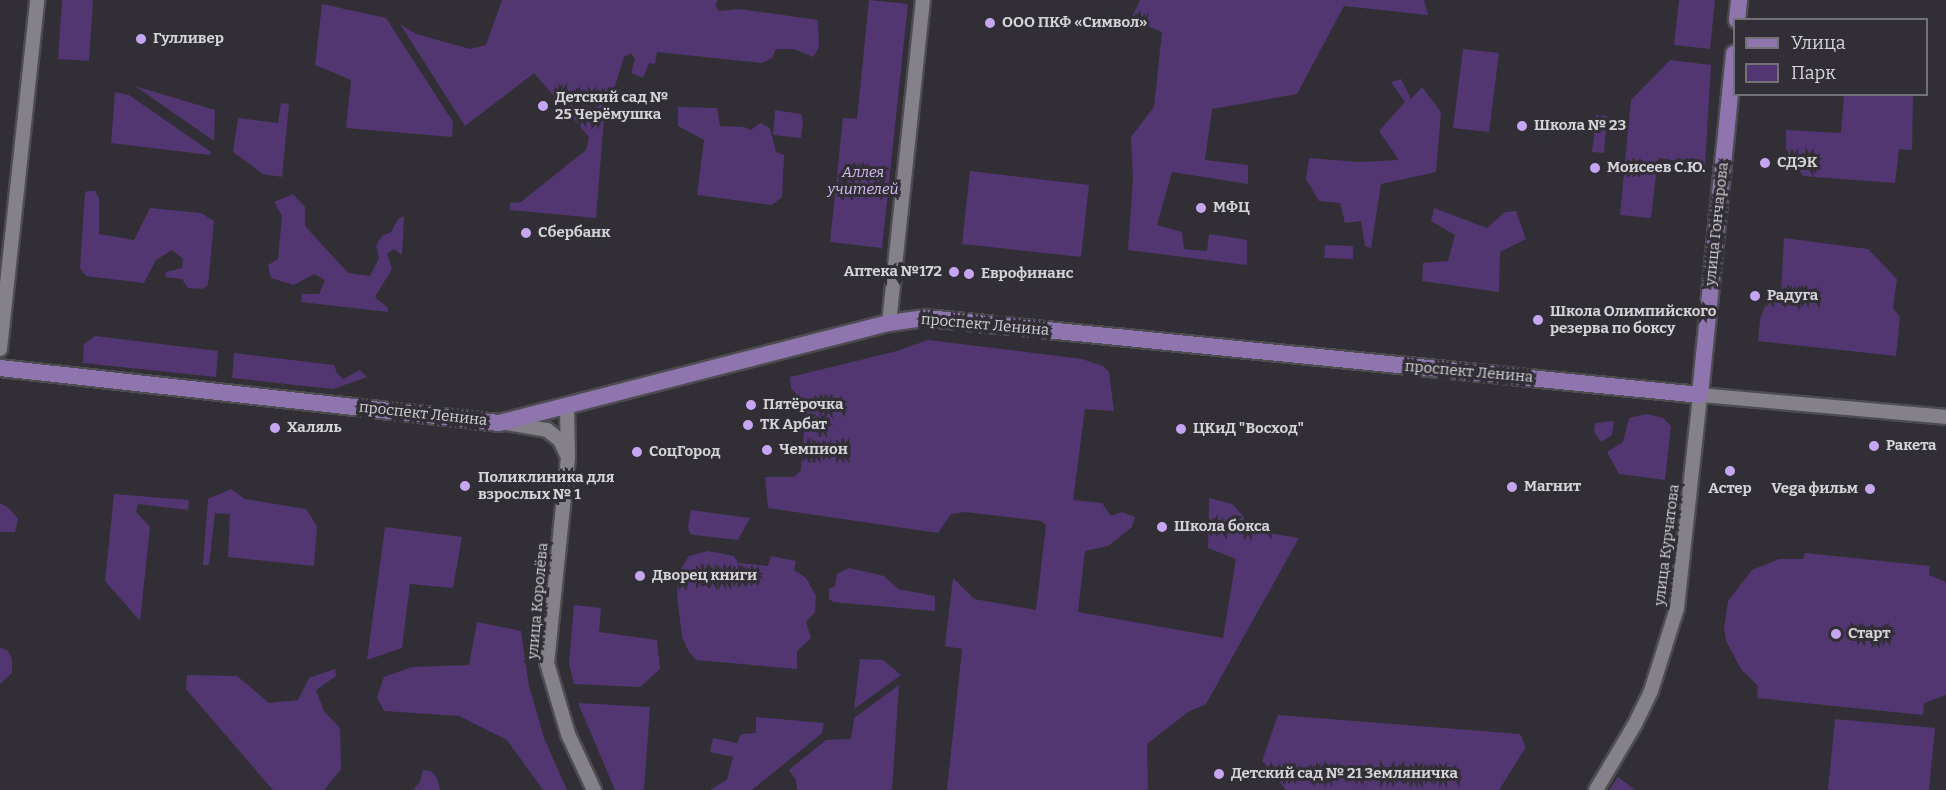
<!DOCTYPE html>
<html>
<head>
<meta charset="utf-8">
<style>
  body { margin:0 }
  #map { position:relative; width:1946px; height:790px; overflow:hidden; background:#312f35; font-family:Bitter,serif }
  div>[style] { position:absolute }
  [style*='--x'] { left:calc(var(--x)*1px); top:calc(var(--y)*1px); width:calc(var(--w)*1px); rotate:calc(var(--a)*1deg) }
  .green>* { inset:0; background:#523671 }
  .roads { filter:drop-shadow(2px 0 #4d4c50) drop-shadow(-2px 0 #4d4c50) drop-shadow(0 2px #4d4c50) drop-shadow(0 -2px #4d4c50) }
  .minor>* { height:14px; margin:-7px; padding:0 7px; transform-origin:7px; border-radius:7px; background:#848188 }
  .major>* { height:16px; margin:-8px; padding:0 8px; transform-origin:8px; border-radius:8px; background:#8e75ad }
  .dots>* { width:16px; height:16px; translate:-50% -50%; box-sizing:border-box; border:3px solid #312f35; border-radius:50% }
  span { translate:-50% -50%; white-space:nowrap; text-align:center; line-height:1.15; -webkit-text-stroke:6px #312f35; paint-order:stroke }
  .poi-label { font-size:15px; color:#d4d3d7; font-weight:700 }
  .left { translate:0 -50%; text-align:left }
  .right { translate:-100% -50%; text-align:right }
  .park-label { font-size:15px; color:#d4bcf4; font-style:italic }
  .street-label { font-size:15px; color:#d4d3d7 }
  .legend { position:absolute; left:1733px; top:18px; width:195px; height:78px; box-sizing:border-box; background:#312f35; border:2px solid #727176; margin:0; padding:8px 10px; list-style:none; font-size:18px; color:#d4d3d7 }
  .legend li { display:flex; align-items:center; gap:12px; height:30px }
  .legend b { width:30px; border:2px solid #727176 }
</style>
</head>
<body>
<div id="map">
  <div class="green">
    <i style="clip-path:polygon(62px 0,93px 0,89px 61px,58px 59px)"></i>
    <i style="clip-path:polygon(502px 0,718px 0,715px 5px,719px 11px,740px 9px,818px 20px,819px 47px,813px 57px,794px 49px,776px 49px,772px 58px,762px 63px,657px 52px,655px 64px,649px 63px,643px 78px,631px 73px,635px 59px,631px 53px,624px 57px,615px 86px,606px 94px,596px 218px,510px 210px,510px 203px,521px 202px,586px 150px,589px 137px,534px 73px,465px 126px,400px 24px,416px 34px,470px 49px,486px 45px)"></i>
    <i style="clip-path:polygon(869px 0,908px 4px,882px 248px,830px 242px,843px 118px,857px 119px)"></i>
    <i style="clip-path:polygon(1140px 0,1424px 0,1428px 15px,1344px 6px,1297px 94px,1212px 109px,1205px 160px,1248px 165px,1248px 184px,1172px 172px,1157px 225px,1182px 232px,1184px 249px,1207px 251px,1209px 234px,1247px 240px,1247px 265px,1128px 250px,1133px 179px,1131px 137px,1154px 107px,1162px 32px,1131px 19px)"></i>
    <i style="clip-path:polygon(1679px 0,1715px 0,1710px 49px,1674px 45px)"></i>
    <i style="clip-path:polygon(322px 4px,386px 18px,453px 122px,452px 137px,346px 128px,351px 80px,315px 65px)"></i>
    <i style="clip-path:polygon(1463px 49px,1499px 53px,1489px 132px,1453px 128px)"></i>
    <i style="clip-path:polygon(1670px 60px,1711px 65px,1705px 165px,1658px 158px,1651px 218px,1620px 215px,1631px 100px)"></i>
    <i style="clip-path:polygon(1401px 79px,1411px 99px,1422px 87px,1441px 112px,1436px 172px,1381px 184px,1371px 248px,1365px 246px,1361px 221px,1345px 223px,1340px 203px,1319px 201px,1306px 179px,1309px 158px,1358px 162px,1399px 160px,1379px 131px,1405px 102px,1391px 82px)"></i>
    <i style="clip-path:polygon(135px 86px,215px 110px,214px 141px)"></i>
    <i style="clip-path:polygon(115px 92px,129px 95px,211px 152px,210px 155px,111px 143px)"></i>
    <i style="clip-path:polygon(1844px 95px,1913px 95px,1912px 150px,1899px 149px,1895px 183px,1803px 176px,1786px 149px,1786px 130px,1841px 133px)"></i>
    <i style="clip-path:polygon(281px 103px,289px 104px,282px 177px,263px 174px,233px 152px,238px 118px,278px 123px)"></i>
    <i style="clip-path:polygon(678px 107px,717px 108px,720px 126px,744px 127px,751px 130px,760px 123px,770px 128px,776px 152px,784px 155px,782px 197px,772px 205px,697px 195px,704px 140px,678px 126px)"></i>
    <i style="clip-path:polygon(775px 110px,801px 114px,803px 121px,801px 138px,773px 135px)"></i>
    <i style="clip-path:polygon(1596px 115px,1607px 116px,1604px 153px,1592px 152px)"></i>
    <i style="clip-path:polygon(970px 171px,1089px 185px,1081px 257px,962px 244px)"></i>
    <i style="clip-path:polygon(87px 191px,95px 191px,99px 198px,99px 234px,134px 240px,150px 208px,201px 213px,214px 221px,208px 285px,202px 289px,188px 288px,182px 279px,165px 277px,166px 272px,182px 268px,183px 259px,172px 250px,156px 260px,144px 283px,86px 276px,80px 268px,85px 194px)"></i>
    <i style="clip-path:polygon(293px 194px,305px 207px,305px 226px,348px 273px,370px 276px,379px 258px,376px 246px,382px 236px,391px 232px,398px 219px,404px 216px,402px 255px,394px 249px,387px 254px,392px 269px,375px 297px,388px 308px,388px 312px,301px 302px,302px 294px,319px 294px,325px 280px,314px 274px,294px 285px,271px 278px,268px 265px,278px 259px,282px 216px,274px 202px)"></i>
    <i style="clip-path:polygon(1434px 208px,1487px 228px,1505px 212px,1516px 211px,1526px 239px,1500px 252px,1499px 292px,1422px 281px,1423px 263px,1448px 261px,1455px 235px,1431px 221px)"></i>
    <i style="clip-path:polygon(1784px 238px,1868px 249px,1897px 279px,1893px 308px,1900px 317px,1896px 356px,1758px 341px,1760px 319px,1769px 296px,1781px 292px)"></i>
    <i style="clip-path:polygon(1325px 245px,1353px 246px,1353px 259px,1324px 258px)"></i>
    <i style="clip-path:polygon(95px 336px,218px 351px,216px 377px,83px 363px,84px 344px)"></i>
    <i style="clip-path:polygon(928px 340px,1082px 359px,1103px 366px,1109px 372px,1114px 411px,1085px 409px,1073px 500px,1102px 503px,1111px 516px,1122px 512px,1135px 517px,1132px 527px,1108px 546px,1085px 551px,1078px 612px,1223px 638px,1236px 559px,1208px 548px,1209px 498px,1232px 504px,1257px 531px,1299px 538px,1206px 704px,1188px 712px,1147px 744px,1148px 790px,947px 790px,962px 649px,945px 646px,953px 578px,974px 599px,1036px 610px,1046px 525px,1041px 521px,965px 512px,951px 514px,938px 533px,768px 508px,765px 477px,794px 477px,801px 470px,806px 406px,791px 388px,790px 377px,897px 351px)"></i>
    <i style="clip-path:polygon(234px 353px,334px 365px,337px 373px,343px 379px,360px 370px,367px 377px,333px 389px,232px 378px)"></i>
    <i style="clip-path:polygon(1647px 414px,1663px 418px,1671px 426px,1665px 480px,1619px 474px,1607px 452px,1623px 442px,1629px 418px)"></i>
    <i style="clip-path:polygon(1614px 421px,1612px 435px,1601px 442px,1594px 432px,1595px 423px)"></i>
    <i style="clip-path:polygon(231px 489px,245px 499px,306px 509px,317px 526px,314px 566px,228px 557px,230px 514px,215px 513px,209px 565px,203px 565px,208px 499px)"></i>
    <i style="clip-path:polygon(114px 494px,189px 500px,188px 510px,138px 504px,136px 512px,150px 527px,140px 621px,105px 581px)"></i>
    <i style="clip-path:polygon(0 503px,9px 508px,18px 519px,15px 532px,0 532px)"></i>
    <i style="clip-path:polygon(691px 510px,750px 518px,738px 540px,694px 535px,690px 534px,688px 526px)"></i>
    <i style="clip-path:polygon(385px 527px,462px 537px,453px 588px,410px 584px,402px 648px,367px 660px)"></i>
    <i style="clip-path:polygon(708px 551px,734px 556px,738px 563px,768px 566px,771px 556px,796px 561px,794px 570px,806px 578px,816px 596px,815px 612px,806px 622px,811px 638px,797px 651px,797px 669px,696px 660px,689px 652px,682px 637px,677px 595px,678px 574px,689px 556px)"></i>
    <i style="clip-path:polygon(1805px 553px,1930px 566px,1929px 575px,1946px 582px,1946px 695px,1924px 703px,1923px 715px,1757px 698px,1758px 686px,1741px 669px,1726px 641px,1724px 628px,1728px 601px,1752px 570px,1779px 559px,1803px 559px)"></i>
    <i style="clip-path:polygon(849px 568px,884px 576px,898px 589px,935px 596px,935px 611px,833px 602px,829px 599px,829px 589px,835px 586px,837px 574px)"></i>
    <i style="clip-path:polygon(574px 605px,601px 608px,599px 632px,657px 640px,660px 669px,640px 687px,574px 684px,569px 663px)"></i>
    <i style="clip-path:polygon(477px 622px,521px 631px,529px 686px,544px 738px,567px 790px,543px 790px,507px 740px,459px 716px,384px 711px,377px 697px,384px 677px,412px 667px,469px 665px)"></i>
    <i style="clip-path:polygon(0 647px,8px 651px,12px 659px,12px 673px,0 684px)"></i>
    <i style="clip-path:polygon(860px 659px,883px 660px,901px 675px,854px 709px)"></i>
    <i style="clip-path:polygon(335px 669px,336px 676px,316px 690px,324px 711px,340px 728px,341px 769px,324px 790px,273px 790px,186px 689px,187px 675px,237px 676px,269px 703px,298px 700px,309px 678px)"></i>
    <i style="clip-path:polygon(899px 685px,892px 790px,797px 790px,796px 780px,789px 770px,826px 740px,851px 739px,854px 718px)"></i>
    <i style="clip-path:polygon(578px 703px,650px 707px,644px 790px,615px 790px)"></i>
    <i style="clip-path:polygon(1278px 715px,1520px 734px,1526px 747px,1499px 790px,1286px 790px,1262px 761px)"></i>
    <i style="clip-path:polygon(756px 717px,824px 723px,822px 733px,752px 790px,710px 790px,727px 780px,733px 757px,710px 752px,713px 738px,737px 743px,741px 734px,756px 733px)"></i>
    <i style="clip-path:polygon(1835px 719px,1935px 728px,1929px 790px,1828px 790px)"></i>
    <i style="clip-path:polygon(423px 770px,431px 771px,437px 778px,440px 790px,413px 790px,420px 782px)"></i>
    <i style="clip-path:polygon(1618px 777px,1635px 790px,1609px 790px)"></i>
  </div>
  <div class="roads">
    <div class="minor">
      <i style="--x:889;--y:323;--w:325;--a:-84"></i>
      <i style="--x:0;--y:349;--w:351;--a:-83.9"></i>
      <i style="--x:567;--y:407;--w:50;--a:88.9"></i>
      <i style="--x:568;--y:457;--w:207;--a:95.8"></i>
      <i style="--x:547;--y:663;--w:74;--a:73.5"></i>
      <i style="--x:568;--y:734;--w:62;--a:65.1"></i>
      <i style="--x:507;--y:423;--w:41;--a:9.9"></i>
      <i style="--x:547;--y:430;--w:16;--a:38"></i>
      <i style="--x:560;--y:440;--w:14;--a:65"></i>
      <i style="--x:1596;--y:790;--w:77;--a:-59.4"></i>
      <i style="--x:1635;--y:724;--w:37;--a:-64"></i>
      <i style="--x:1651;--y:691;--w:87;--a:-72.6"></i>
      <i style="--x:1677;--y:608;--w:214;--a:-83.8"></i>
      <i style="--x:1700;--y:395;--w:247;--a:5.1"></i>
    </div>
    <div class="major">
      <i style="--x:1737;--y:20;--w:20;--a:-84"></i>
      <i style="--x:0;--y:368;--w:502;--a:6.29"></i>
      <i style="--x:499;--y:423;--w:403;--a:-14.4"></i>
      <i style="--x:889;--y:323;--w:37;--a:-8"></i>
      <i style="--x:926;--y:318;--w:778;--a:5.68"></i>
      <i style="--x:1700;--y:395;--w:343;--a:-84.3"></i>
    </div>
  </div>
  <div class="dots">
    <i style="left:990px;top:23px;background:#c6a6f0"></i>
    <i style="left:141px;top:39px;background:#c6a6f0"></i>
    <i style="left:543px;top:106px;background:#c6a6f0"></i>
    <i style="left:1522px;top:126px;background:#c6a6f0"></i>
    <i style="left:1765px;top:163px;background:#c6a6f0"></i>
    <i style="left:1595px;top:168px;background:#c6a6f0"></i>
    <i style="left:1201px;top:208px;background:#c6a6f0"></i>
    <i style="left:526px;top:233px;background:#c6a6f0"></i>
    <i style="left:954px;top:272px;background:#c6a6f0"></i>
    <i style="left:969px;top:274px;background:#c6a6f0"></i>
    <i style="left:1755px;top:296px;background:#c6a6f0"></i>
    <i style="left:1538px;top:320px;background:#c6a6f0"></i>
    <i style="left:751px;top:405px;background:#c6a6f0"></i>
    <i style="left:748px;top:425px;background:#c6a6f0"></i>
    <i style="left:275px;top:428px;background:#c6a6f0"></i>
    <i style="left:1181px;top:429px;background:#c6a6f0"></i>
    <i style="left:1874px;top:446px;background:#c6a6f0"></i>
    <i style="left:767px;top:450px;background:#c6a6f0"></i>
    <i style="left:637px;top:452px;background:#c6a6f0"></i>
    <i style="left:1730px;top:471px;background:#c6a6f0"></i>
    <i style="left:465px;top:486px;background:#c6a6f0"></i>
    <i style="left:1512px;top:487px;background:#c6a6f0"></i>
    <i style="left:1870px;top:489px;background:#c6a6f0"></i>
    <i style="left:1162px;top:527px;background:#c6a6f0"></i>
    <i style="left:640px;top:576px;background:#c6a6f0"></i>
    <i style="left:1836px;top:634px;background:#c6a6f0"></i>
    <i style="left:1219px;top:774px;background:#c6a6f0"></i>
  </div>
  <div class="poi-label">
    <span class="left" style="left:1002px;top:23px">ООО ПКФ «Символ»</span>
    <span class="left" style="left:153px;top:39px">Гулливер</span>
    <span class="left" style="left:555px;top:106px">Детский сад №<br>25 Черёмушка</span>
    <span class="left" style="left:1534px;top:126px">Школа № 23</span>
    <span class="left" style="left:1777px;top:163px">СДЭК</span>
    <span class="left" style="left:1607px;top:168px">Моисеев С.Ю.</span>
    <span class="left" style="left:1213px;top:208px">МФЦ</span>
    <span class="left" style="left:538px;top:233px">Сбербанк</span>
    <span class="right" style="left:942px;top:272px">Аптека №172</span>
    <span class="left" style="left:981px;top:274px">Еврофинанс</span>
    <span class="left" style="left:1767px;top:296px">Радуга</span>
    <span class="left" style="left:1550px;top:320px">Школа Олимпийского<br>резерва по боксу</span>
    <span class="left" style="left:763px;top:405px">Пятёрочка</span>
    <span class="left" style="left:760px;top:425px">ТК Арбат</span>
    <span class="left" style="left:287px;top:428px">Халяль</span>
    <span class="left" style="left:1193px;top:429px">ЦКиД "Восход"</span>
    <span class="left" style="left:1886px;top:446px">Ракета</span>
    <span class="left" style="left:779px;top:450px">Чемпион</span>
    <span class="left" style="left:649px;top:452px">СоцГород</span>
    <span class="left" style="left:478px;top:486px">Поликлиника для<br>взрослых № 1</span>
    <span class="left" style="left:1524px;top:487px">Магнит</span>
    <span style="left:1730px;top:489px">Астер</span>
    <span class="right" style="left:1858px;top:489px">Vega фильм</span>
    <span class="left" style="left:1174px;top:527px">Школа бокса</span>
    <span class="left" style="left:652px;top:576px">Дворец книги</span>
    <span class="left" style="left:1848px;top:634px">Старт</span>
    <span class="left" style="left:1231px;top:774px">Детский сад № 21 Земляничка</span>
  </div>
  <div class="park-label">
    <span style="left:863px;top:181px">Аллея<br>учителей</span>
  </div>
  <div class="street-label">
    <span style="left:1717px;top:224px;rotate:-84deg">улица Гончарова</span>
    <span style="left:985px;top:325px;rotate:5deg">проспект Ленина</span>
    <span style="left:1469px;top:372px;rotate:5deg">проспект Ленина</span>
    <span style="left:423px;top:414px;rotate:6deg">проспект Ленина</span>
    <span style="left:1667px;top:545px;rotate:-83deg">улица Курчатова</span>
    <span style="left:538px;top:601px;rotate:-85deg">улица Королёва</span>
  </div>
  <ul class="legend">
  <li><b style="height:8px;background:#8e75ad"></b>Улица</li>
  <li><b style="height:16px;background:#523671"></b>Парк</li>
  </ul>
</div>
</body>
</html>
